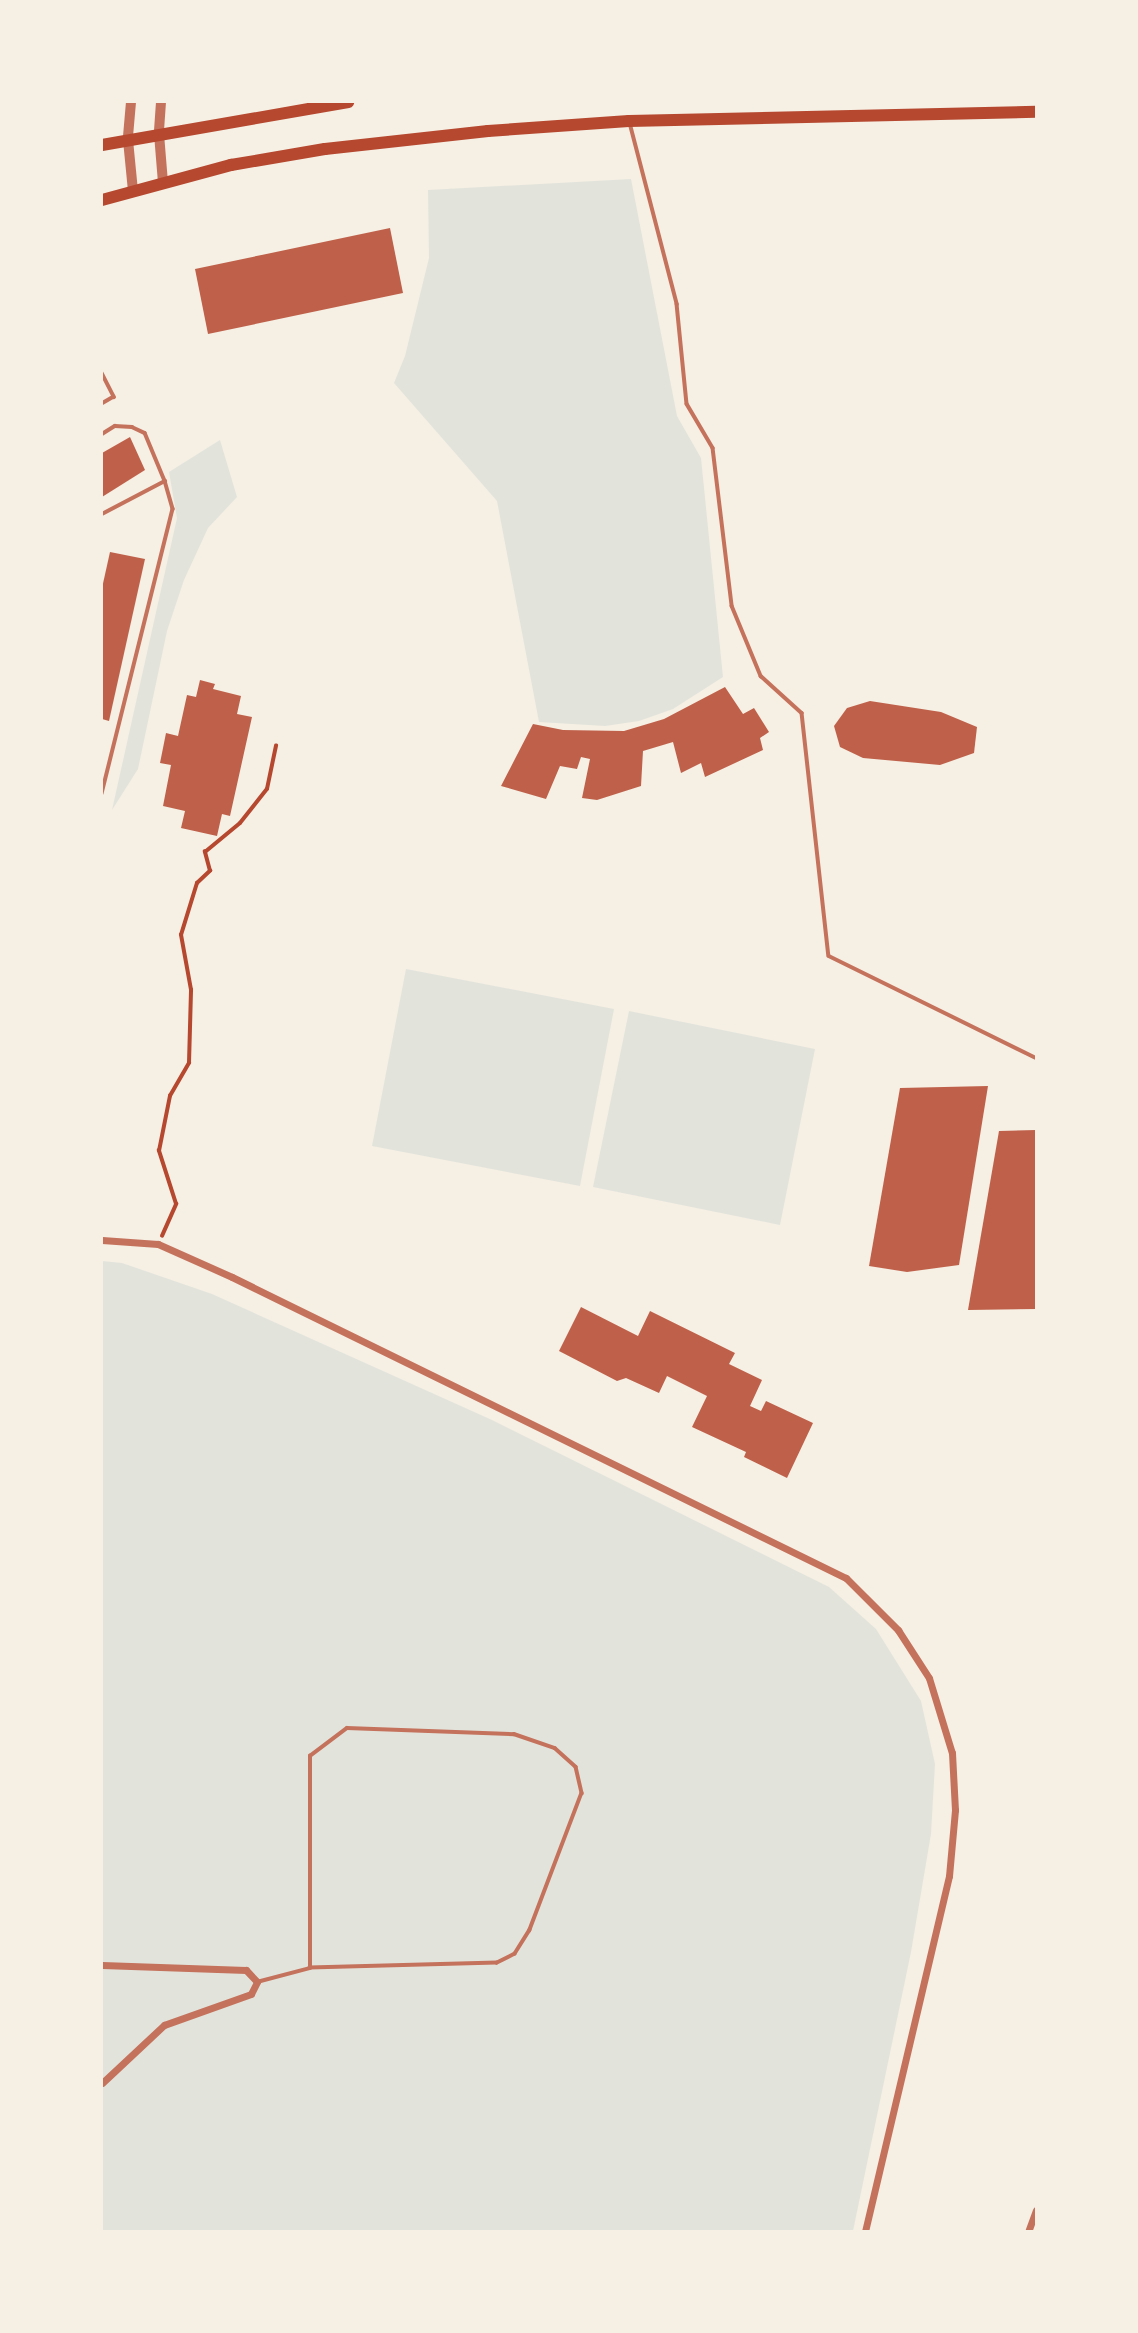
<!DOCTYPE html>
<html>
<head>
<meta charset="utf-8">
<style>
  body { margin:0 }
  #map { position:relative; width:1138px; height:2333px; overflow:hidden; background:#f6efe4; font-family:"Times New Roman",serif }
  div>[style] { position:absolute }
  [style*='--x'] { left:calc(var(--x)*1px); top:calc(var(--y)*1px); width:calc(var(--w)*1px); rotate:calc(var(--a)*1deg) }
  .green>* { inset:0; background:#e2e4dc }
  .building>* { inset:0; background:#bf614a }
  .path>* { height:3.5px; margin:-1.75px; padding:0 1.75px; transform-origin:1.75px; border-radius:1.75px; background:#b5482f }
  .service>* { height:3.5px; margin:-1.75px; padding:0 1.75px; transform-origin:1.75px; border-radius:1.75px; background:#c5725c }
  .minor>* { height:7px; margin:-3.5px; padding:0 3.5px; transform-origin:3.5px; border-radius:3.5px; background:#c5725c }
  .tertiary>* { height:10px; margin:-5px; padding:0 5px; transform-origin:5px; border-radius:5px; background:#c5725c }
  .primary>* { height:12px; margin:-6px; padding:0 6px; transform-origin:6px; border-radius:6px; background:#b5482f }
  span { translate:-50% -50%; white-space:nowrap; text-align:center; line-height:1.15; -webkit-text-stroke:7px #f6efe4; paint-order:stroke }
  .frame { position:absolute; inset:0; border:103px solid #f6efe4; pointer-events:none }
</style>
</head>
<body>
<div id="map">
  <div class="green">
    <i style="clip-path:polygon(631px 179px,677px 416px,701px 458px,723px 677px,673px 709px,639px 721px,605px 726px,539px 722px,497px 501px,394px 383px,405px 356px,429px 258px,428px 190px)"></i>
    <i style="clip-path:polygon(220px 440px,237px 497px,208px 528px,184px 580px,167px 631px,138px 769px,112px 810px,177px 518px,169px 472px)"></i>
    <i style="clip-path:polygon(406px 969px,614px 1009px,580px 1186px,372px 1146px)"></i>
    <i style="clip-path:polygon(629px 1011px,815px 1049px,780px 1225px,593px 1187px)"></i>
    <i style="clip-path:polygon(102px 1261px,122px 1263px,212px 1294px,492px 1420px,829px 1587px,876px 1629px,921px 1701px,935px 1764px,931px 1834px,911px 1952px,853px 2231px,102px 2231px)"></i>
  </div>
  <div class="building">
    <i style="clip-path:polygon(390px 228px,403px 293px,208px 334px,195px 269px)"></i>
    <i style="clip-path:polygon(130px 437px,145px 470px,102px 497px,102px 453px)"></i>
    <i style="clip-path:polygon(110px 552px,145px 559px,109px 721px,102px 719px,102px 588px)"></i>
    <i style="clip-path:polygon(200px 680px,215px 684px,213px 689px,241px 696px,237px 714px,252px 717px,230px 816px,222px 814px,217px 836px,181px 828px,185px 811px,163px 806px,171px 765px,160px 763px,166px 733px,178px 736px,187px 695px,196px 697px)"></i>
    <i style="clip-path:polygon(725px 687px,743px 714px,754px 708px,769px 732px,760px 738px,763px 750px,705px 777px,701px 763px,681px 773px,673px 742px,643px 751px,641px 786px,597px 800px,582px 798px,590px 759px,581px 757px,577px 769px,560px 766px,546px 799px,501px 786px,533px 724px,563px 730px,624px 731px,664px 719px)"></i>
    <i style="clip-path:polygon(870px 701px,941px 712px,977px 727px,974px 753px,940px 765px,863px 758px,840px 747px,834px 726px,847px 708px)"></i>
    <i style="clip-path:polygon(988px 1086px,959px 1265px,907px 1272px,869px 1266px,900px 1088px)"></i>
    <i style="clip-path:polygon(1036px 1130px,1036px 1309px,968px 1310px,999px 1131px)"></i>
    <i style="clip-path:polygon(581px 1307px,638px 1336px,650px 1311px,735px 1353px,729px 1364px,762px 1380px,750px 1406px,761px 1411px,766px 1401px,813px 1423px,787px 1478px,744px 1457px,746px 1452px,692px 1427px,707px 1396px,667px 1376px,659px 1393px,626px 1378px,617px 1381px,559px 1351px)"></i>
  </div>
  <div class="path">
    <i style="--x:162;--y:1236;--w:35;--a:-66"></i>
    <i style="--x:176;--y:1204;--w:56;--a:-107.8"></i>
    <i style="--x:159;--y:1151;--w:56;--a:-78.7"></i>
    <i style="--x:170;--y:1096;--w:38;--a:-60"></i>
    <i style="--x:189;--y:1063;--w:73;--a:-88.4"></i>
    <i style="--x:191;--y:990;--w:56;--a:-100.3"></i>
    <i style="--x:181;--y:935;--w:54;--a:-72.9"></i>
    <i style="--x:197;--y:883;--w:18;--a:-43"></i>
    <i style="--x:210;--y:871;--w:20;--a:-105"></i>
    <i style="--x:205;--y:852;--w:45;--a:-39.6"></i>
    <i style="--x:240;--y:823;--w:43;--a:-51.5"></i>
    <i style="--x:267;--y:789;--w:44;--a:-78.2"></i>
  </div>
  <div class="service">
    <i style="--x:630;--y:123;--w:187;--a:75.4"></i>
    <i style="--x:677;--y:304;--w:100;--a:84.3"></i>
    <i style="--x:687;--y:404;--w:51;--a:59.4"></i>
    <i style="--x:713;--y:448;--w:159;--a:83.1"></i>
    <i style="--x:732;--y:606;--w:76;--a:67.5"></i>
    <i style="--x:761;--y:676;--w:55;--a:42.1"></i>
    <i style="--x:802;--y:713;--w:244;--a:83.7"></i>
    <i style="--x:829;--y:956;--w:231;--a:26.2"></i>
    <i style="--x:102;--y:373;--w:27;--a:63"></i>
    <i style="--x:114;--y:397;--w:14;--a:150"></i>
    <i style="--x:102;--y:434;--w:15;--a:-32"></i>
    <i style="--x:115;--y:426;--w:17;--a:3"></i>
    <i style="--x:132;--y:427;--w:14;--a:25"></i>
    <i style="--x:145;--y:433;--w:52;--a:67.4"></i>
    <i style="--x:165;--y:481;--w:29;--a:74"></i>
    <i style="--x:173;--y:509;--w:293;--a:104"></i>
    <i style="--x:102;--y:514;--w:71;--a:-27.6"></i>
    <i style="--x:257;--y:1982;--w:55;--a:-14.8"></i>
    <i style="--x:310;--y:1968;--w:212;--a:-90"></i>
    <i style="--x:310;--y:1756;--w:46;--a:-37.1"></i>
    <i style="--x:347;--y:1728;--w:167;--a:2.1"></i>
    <i style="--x:514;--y:1734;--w:43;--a:18.9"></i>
    <i style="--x:555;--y:1748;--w:28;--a:42"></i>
    <i style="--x:576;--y:1767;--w:27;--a:77"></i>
    <i style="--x:582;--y:1793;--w:147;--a:110.8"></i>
    <i style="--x:530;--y:1930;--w:28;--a:122"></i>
    <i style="--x:515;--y:1954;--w:20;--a:153"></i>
    <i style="--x:497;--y:1963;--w:187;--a:178.5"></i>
  </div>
  <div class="minor">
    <i style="--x:102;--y:1240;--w:56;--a:4.1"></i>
    <i style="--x:158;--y:1244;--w:81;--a:24"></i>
    <i style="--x:232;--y:1277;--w:684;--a:26.12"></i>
    <i style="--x:846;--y:1578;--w:74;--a:45"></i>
    <i style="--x:898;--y:1630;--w:57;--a:57.1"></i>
    <i style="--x:929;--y:1678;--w:78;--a:73"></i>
    <i style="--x:952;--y:1753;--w:57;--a:87"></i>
    <i style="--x:955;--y:1810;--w:66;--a:95.2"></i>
    <i style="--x:949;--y:1876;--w:366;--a:103.3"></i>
    <i style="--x:102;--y:1965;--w:144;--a:2"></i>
    <i style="--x:246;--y:1970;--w:16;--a:47"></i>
    <i style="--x:257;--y:1982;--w:13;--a:117"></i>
    <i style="--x:251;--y:1994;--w:92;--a:160.4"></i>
    <i style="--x:164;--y:2025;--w:85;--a:136.9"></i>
    <i style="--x:1028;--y:2232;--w:23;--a:-70"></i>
  </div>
  <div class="tertiary">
    <i style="--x:131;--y:102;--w:38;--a:95"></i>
    <i style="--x:128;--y:140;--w:51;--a:84.4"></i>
    <i style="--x:161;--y:102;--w:32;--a:94"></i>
    <i style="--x:159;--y:134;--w:49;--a:85.3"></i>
  </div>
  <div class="primary">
    <i style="--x:102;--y:145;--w:250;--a:-9.9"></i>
    <i style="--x:102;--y:200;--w:134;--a:-15.2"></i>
    <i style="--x:231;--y:165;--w:95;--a:-9.7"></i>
    <i style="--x:325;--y:149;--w:164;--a:-6.3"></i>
    <i style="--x:488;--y:131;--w:141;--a:-4.1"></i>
    <i style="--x:629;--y:121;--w:407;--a:-1.3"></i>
  </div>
  <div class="frame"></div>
</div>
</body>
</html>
